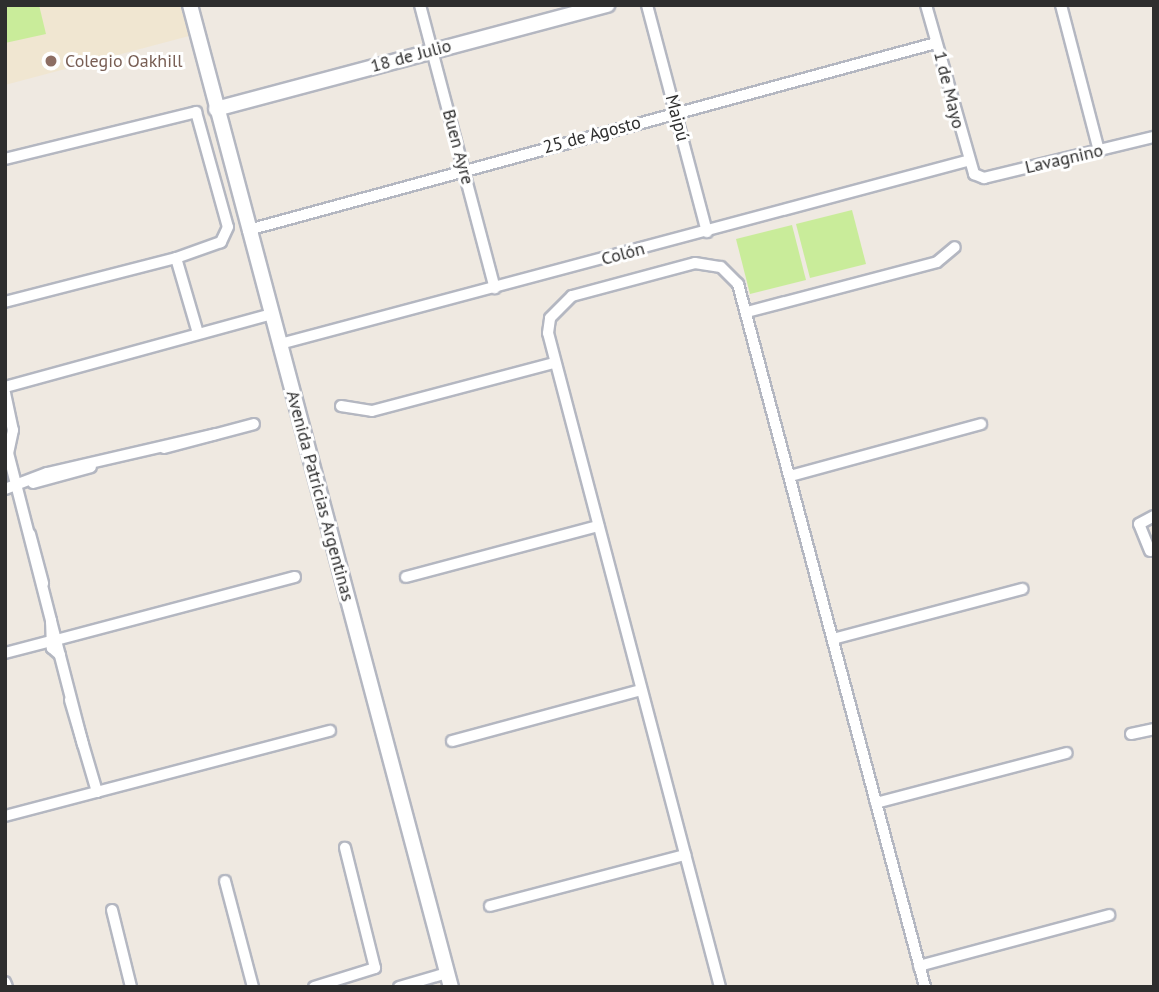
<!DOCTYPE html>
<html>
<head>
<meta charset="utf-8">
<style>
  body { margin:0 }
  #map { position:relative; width:1159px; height:992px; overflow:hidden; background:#efe9e1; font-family:"PT Sans",sans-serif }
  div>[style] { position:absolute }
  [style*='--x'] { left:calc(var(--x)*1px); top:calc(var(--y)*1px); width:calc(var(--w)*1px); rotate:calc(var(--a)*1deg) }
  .education>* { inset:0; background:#f0e6d1 }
  .pitch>* { inset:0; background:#c9ec9a }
  .roads { filter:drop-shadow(2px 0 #b4b7c1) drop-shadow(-2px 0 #b4b7c1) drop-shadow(0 2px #b4b7c1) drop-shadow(0 -2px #b4b7c1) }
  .minor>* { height:10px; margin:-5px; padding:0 5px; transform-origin:5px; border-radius:5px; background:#fff }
  .tertiary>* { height:14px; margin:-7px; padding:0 7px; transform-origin:7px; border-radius:7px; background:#fff }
  .dots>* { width:19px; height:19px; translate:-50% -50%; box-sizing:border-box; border:4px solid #fff; border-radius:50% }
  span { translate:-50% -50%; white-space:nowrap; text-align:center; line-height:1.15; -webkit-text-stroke:6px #fff; paint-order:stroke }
  .street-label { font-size:18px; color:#2e2e2e }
  .education-label { font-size:18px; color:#785e54 }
  .left { translate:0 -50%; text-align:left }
  .frame { position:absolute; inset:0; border:7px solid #2e2e2e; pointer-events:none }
</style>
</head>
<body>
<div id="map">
  <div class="education">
    <i style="clip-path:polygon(5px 5px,181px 5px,189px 36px,5px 85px)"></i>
  </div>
  <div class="pitch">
    <i style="clip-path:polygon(5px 5px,39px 5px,46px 34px,5px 43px)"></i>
    <i style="clip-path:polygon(852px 210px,866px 264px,810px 278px,796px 224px)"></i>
    <i style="clip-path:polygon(792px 225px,806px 280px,750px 294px,736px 239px)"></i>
  </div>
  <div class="roads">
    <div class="minor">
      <i style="--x:420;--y:5;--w:293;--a:75.2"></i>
      <i style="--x:647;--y:5;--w:235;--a:75.2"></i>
      <i style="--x:926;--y:5;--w:176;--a:74.1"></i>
      <i style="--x:974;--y:174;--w:11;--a:22"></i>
      <i style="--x:984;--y:178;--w:175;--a:-13.6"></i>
      <i style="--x:1061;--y:5;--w:151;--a:75.4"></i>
      <i style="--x:5;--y:159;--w:197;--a:-13.8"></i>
      <i style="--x:196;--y:112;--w:119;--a:74.5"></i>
      <i style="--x:228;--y:227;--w:17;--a:115"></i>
      <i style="--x:221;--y:242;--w:48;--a:160.4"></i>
      <i style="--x:176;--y:258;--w:177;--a:165.6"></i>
      <i style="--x:248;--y:230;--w:713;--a:-15.21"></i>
      <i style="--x:176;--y:258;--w:78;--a:73.7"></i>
      <i style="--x:747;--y:312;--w:196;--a:-14.7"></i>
      <i style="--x:937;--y:262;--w:23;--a:-40"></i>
      <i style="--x:280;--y:344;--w:711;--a:-14.92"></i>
      <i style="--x:5;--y:387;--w:276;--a:-15.3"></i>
      <i style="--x:5;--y:393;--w:38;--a:78"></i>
      <i style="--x:13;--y:430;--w:24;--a:102"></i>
      <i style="--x:8;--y:453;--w:173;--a:75.6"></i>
      <i style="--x:341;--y:406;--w:31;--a:9"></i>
      <i style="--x:372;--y:411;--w:188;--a:-14.8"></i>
      <i style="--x:164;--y:448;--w:93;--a:-14.9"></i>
      <i style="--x:790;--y:476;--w:198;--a:-15.2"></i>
      <i style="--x:33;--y:483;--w:60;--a:-15.4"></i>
      <i style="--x:5;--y:489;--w:45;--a:-20.9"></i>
      <i style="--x:47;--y:473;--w:173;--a:-13"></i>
      <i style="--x:30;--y:534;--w:51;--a:75.1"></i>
      <i style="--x:1150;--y:551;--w:29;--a:-112"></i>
      <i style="--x:1139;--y:524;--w:17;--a:-28"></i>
      <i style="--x:406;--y:577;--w:199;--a:-14.9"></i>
      <i style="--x:60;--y:639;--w:243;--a:-14.8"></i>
      <i style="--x:833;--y:639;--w:196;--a:-14.8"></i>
      <i style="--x:5;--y:653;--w:48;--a:-14.6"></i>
      <i style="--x:60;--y:655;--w:11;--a:-139"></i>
      <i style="--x:52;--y:648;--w:27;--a:-92"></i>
      <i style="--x:51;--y:621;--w:128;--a:75.5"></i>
      <i style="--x:70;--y:700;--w:96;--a:73.6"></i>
      <i style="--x:1131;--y:734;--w:24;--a:-12"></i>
      <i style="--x:452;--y:741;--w:196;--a:-15.1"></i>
      <i style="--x:876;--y:803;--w:197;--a:-14.7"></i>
      <i style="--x:5;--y:816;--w:336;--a:-14.7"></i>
      <i style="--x:225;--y:881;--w:110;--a:75.2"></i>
      <i style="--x:490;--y:906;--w:202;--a:-14.7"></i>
      <i style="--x:112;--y:910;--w:79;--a:76.1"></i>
      <i style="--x:919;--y:966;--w:197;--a:-15"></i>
      <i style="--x:5;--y:982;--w:5;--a:68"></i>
      <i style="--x:314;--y:987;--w:64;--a:-17.3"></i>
      <i style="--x:375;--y:968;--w:124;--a:-104"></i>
      <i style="--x:399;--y:987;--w:50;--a:-16.3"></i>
      <i style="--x:720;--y:987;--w:676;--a:-104.73"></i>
      <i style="--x:548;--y:333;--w:15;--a:-82"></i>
      <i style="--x:550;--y:318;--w:31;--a:-45"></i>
      <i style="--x:572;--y:296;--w:127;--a:-15"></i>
      <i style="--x:695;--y:263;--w:26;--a:9"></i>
      <i style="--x:721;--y:267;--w:24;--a:45"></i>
      <i style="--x:738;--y:284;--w:727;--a:75.1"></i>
    </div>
    <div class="tertiary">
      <i style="--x:190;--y:5;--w:1016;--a:75.12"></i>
      <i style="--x:216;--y:109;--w:405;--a:-14.9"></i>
    </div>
  </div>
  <div class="dots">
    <i style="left:51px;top:61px;background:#8d6e63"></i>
  </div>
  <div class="street-label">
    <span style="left:411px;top:56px;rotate:-15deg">18 de Julio</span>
    <span style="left:949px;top:90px;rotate:76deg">1 de Mayo</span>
    <span style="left:677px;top:118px;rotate:75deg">Maipú</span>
    <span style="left:592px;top:135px;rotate:-15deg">25 de Agosto</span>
    <span style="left:458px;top:147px;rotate:75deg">Buen Ayre</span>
    <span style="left:1064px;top:159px;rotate:-13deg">Lavagnino</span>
    <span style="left:623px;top:254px;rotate:-15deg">Colón</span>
    <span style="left:320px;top:496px;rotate:75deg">Avenida Patricias Argentinas</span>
  </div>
  <div class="education-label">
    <span class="left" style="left:65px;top:61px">Colegio Oakhill</span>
  </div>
  <div class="frame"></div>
</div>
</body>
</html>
